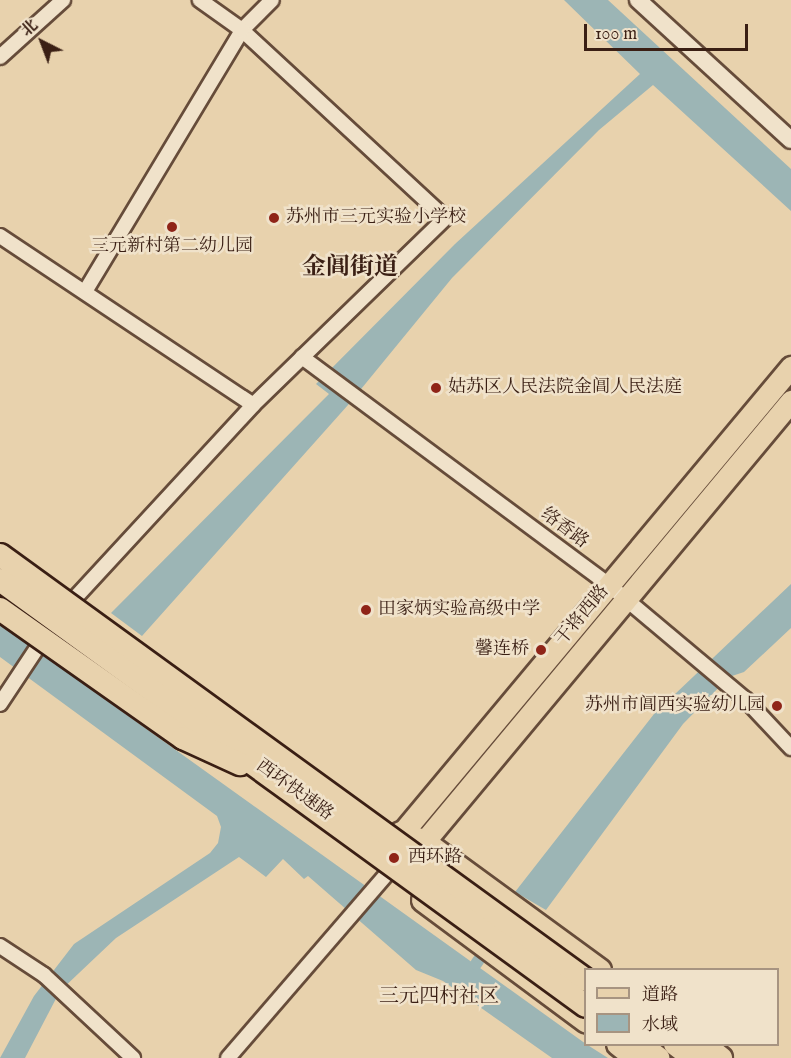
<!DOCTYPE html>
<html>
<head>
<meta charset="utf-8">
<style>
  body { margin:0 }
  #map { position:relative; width:791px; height:1058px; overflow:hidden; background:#e8d2ad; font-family:"IM FELL English","Noto Serif SC",serif }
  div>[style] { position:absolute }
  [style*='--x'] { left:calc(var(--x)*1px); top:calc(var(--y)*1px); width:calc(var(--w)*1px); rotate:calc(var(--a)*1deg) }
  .water>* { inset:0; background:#9cb5b5 }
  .canal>* { height:12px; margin:-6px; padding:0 6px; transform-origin:6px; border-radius:6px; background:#9cb5b5 }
  .roads { filter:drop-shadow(2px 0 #664c3a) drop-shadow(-2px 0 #664c3a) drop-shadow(0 2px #664c3a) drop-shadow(0 -2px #664c3a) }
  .minor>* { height:14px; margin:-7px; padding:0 7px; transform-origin:7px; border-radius:7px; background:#f0e2ca }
  .tertiary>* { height:16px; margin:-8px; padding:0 8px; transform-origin:8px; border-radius:8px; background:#f0e2ca }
  .primary>* { height:21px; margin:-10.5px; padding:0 10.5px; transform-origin:10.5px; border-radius:10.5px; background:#e8d2ad }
  .trunk>* { height:22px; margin:-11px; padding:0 11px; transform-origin:11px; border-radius:11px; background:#e8d2ad }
  .bridges { filter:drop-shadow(2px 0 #3a1f14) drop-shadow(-2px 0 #3a1f14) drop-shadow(0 2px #3a1f14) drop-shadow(0 -2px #3a1f14) }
  .trunk-bridge>* { height:22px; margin:-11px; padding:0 11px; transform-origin:11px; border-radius:11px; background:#e8d2ad }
  .dots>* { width:16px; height:16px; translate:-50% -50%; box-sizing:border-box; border:3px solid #f0e2ca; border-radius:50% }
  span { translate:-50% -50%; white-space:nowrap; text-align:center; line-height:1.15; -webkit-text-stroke:5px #f0e2ca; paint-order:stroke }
  .poi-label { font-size:18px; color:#3a1f14 }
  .left { translate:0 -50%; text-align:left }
  .right { translate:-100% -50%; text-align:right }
  .street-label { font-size:18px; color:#3a1f14 }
  .neighbourhood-label { font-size:20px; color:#3a1f14 }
  .district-label { font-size:24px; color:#3a1f14; font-weight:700 }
  .legend { position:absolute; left:584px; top:968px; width:195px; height:78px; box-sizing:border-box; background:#f0e2ca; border:2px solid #a79481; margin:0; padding:8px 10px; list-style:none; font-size:18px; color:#3a1f14 }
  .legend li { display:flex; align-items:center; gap:12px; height:30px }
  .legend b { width:30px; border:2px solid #a79481 }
  .north { position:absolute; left:12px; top:12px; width:60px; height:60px; -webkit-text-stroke:4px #f0e2ca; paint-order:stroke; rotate:318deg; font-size:16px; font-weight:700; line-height:24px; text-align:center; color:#3a1f14 }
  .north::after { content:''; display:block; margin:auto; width:21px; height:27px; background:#3a1f14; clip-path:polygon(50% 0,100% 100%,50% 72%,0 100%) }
  .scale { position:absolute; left:584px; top:24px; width:164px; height:27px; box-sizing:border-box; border:3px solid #3a1f14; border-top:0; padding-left:8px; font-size:18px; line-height:21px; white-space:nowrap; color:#3a1f14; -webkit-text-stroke:4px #f0e2ca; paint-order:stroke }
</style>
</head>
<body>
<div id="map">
  <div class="water">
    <i style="clip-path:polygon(564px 0,608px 0,791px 169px,791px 211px,653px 85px,599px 130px,452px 278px,348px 405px,142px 636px,111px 613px,329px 394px,316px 384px,455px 244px,640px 74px)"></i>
    <i style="clip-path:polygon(791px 584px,791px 628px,744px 672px,729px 677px,683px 724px,546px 910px,515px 892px,654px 714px)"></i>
    <i style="clip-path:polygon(0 624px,586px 1044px,608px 1058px,552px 1058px,443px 981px,416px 970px,308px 876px,304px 879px,283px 859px,266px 877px,239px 857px,116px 938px,60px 991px,25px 1058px,0 1058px,34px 996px,74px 944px,210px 853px,218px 843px,221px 827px,217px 816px,0 657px)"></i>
  </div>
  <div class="canal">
    <i style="--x:476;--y:964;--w:4;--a:-56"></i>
  </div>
  <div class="roads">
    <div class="minor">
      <i style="--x:0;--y:57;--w:85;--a:-42.1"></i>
      <i style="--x:0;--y:236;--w:304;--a:33.7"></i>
      <i style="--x:86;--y:290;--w:303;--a:-59"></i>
      <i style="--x:242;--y:30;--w:42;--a:-45"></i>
      <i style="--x:302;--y:357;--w:382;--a:36.6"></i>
      <i style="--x:609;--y:585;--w:179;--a:40"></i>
      <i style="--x:746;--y:700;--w:66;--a:46.8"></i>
      <i style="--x:64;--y:610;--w:279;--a:-47.3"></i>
      <i style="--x:253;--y:405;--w:268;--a:-44.2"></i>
      <i style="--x:445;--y:218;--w:277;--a:-137.2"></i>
      <i style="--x:242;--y:30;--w:52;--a:-144.5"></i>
      <i style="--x:0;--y:704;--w:85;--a:-56.5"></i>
      <i style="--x:0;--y:946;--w:53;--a:33.4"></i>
      <i style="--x:44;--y:975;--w:122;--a:43"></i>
      <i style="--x:228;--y:1058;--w:243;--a:-49.2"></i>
    </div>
    <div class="tertiary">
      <i style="--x:638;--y:0;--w:207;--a:42.5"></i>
    </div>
    <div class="primary">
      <i style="--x:0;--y:596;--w:34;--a:37"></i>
      <i style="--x:392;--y:845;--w:623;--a:-50.15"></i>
      <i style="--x:413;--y:855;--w:591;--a:-50.22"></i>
      <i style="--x:422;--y:900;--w:204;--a:36.6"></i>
      <i style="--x:617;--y:1044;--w:23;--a:38"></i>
    </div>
    <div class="trunk">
      <i style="--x:401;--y:833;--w:23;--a:20"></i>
      <i style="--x:423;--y:841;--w:219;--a:36.1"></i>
      <i style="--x:639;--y:1044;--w:24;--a:36"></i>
      <i style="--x:675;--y:1044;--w:23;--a:38"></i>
      <i style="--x:703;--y:1044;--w:23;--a:38"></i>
    </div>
  </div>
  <div class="bridges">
    <div class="trunk-bridge">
      <i style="--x:0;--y:555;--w:724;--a:35.95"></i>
      <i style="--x:0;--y:580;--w:724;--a:36.02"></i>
      <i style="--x:0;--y:609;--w:224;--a:35.2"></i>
      <i style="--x:183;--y:738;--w:63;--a:24.5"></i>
    </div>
  </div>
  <div class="dots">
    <i style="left:274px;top:218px;background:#8f2418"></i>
    <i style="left:172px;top:227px;background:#8f2418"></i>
    <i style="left:436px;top:388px;background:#8f2418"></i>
    <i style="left:366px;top:610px;background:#8f2418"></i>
    <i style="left:541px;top:650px;background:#8f2418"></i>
    <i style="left:777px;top:706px;background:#8f2418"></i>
    <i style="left:394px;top:858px;background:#8f2418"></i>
  </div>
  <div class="poi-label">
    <span class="left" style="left:286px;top:218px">苏州市三元实验小学校</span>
    <span style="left:172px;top:247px">三元新村第二幼儿园</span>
    <span class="left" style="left:448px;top:388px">姑苏区人民法院金阊人民法庭</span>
    <span class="left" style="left:378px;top:610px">田家炳实验高级中学</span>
    <span class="right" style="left:529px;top:650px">馨连桥</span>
    <span class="right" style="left:765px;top:706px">苏州市阊西实验幼儿园</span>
    <span class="left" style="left:408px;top:858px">西环路</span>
  </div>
  <div class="street-label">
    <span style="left:564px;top:529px;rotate:37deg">络香路</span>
    <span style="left:583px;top:616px;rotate:-50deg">干将西路</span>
    <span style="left:294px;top:791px;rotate:36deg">西环快速路</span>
  </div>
  <div class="neighbourhood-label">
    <span style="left:439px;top:996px">三元四村社区</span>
  </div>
  <div class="district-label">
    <span style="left:350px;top:268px">金阊街道</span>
  </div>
  <ul class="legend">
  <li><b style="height:8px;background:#e8d2ad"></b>道路</li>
  <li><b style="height:16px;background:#9cb5b5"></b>水域</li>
  </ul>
  <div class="north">北</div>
  <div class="scale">100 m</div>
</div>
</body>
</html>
